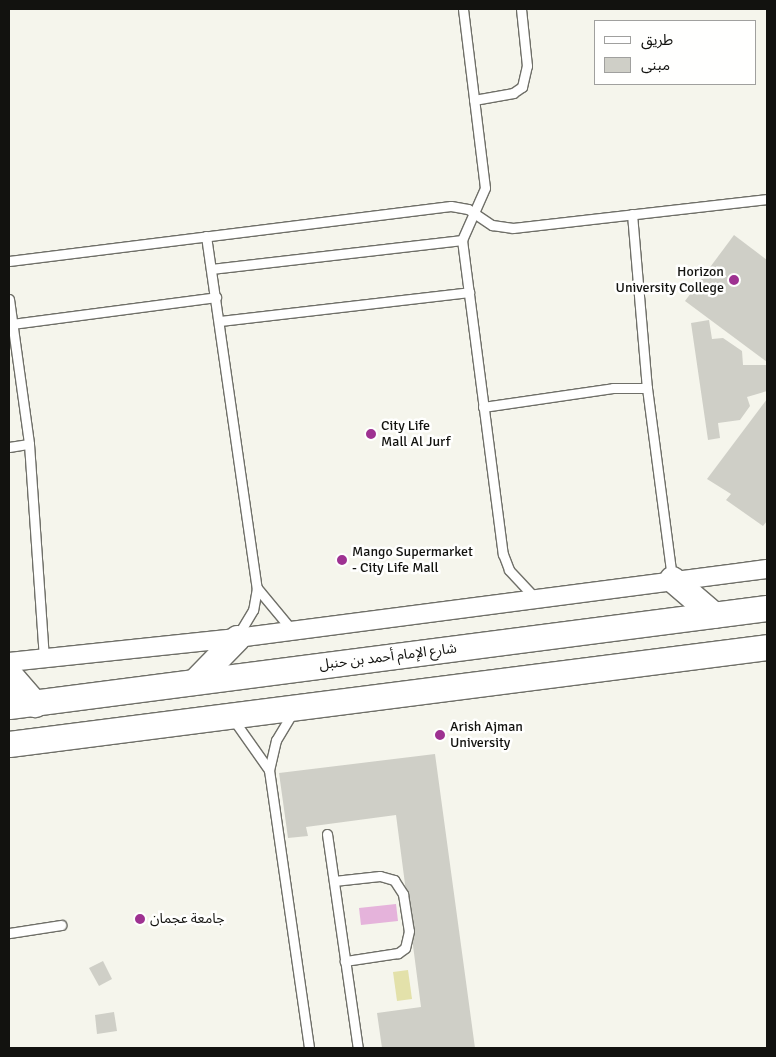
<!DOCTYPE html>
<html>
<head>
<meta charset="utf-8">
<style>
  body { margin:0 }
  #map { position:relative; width:776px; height:1057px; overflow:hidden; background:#f5f5ec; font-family:Signika,"Noto Sans Arabic",sans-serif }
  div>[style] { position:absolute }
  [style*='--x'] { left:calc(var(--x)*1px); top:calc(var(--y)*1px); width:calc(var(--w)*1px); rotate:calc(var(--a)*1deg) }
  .green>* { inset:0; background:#e3e1aa }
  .water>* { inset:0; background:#e5b3db }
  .building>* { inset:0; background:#cfcfc7 }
  .roads { filter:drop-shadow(1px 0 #6f6f68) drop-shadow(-1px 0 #6f6f68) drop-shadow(0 1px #6f6f68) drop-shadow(0 -1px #6f6f68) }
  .lane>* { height:9px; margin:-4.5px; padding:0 4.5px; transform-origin:4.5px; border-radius:4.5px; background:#fff }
  .street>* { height:18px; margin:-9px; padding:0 9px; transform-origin:9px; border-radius:9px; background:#fff }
  .secondary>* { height:25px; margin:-12.5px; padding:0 12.5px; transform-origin:12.5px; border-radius:12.5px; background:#fff }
  .dots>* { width:14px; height:14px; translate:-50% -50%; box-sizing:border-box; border:2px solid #fffffe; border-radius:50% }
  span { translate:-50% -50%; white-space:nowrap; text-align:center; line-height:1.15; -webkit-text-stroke:5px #fffffe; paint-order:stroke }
  .poi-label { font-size:14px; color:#12120f }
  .right { translate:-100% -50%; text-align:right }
  .left { translate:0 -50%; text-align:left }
  .street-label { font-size:14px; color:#12120f }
  .frame { position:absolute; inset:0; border:10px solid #12120f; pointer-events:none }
  .legend { position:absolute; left:594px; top:20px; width:162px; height:65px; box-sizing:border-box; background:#fffffe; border:1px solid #a0a09e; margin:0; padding:6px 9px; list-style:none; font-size:15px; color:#12120f }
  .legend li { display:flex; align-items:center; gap:10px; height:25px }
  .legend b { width:25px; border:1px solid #a0a09e }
</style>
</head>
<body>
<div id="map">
  <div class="green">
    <i style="clip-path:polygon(408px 970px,412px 999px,397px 1001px,393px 972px)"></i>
  </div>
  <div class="water">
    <i style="clip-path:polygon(396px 904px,398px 921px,361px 925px,359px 908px)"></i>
  </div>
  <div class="building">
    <i style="clip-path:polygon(734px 235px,767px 260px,767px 362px,685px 301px)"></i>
    <i style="clip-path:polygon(709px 320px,712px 339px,723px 338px,742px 351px,743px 365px,767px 365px,767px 391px,747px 397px,750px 406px,740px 420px,718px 423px,720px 438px,708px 440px,691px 323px)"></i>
    <i style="clip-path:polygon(767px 399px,767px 521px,763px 526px,726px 500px,731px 494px,707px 479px)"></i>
    <i style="clip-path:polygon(435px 754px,475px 1048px,382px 1048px,377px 1013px,421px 1007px,396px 815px,306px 827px,308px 836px,288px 838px,279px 773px)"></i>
    <i style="clip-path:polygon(103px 961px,112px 979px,99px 986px,89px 968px)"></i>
    <i style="clip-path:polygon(114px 1012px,117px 1031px,97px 1034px,95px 1015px)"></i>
  </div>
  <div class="roads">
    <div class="lane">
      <i style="--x:463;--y:9;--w:180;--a:83"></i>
      <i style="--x:485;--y:188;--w:57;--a:113.9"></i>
      <i style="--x:462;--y:240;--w:317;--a:82.6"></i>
      <i style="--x:503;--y:554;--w:17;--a:69"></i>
      <i style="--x:509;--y:570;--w:35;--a:47"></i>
      <i style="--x:474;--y:100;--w:40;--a:-10"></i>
      <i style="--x:513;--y:93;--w:11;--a:-34"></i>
      <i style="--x:522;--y:87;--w:22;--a:-77"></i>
      <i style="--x:527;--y:66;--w:57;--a:-96"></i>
      <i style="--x:632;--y:214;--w:175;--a:85.1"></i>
      <i style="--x:647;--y:388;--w:193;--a:82.5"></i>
      <i style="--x:206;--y:236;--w:356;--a:81.8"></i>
      <i style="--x:257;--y:588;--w:22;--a:100"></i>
      <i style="--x:253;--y:610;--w:31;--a:121"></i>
      <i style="--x:9;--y:261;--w:445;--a:-7.1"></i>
      <i style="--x:451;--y:206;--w:17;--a:10"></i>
      <i style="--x:468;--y:209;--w:29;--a:34"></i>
      <i style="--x:492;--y:225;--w:21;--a:8"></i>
      <i style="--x:513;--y:228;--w:256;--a:-6.5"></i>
      <i style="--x:211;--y:269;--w:253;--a:-6.6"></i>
      <i style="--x:9;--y:299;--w:146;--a:82.1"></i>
      <i style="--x:29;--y:444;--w:214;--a:86"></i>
      <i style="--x:220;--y:321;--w:251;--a:-6.6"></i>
      <i style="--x:12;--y:324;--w:206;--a:-7.5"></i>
      <i style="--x:483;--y:407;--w:131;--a:-8.3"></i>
      <i style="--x:613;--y:388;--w:34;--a:0"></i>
      <i style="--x:9;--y:447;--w:20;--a:-9"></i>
      <i style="--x:257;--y:588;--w:55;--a:50.2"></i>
      <i style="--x:293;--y:712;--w:33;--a:121"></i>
      <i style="--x:276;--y:740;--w:31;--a:103"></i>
      <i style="--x:269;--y:770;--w:281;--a:81.8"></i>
      <i style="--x:233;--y:719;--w:62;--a:54.8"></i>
      <i style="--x:327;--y:834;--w:216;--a:81.8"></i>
      <i style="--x:334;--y:881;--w:46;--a:-6.2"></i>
      <i style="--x:380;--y:876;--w:15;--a:16"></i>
      <i style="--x:394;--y:880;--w:17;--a:57"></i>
      <i style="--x:403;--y:894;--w:37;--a:81"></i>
      <i style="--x:409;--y:931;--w:17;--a:103"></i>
      <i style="--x:405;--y:948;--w:9;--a:144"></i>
      <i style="--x:398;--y:953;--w:54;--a:171.4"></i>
      <i style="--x:9;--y:933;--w:53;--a:-8.7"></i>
    </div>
    <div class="street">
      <i style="--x:9;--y:662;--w:229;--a:-6"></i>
      <i style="--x:237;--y:638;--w:534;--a:-7.42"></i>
    </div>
    <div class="secondary">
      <i style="--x:672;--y:579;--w:55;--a:40.6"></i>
      <i style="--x:9;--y:674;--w:40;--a:49"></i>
      <i style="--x:195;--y:681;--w:60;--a:-45.7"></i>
      <i style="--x:9;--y:706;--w:764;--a:-7.37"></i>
      <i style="--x:9;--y:744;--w:764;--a:-7.29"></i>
    </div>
  </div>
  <div class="dots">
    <i style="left:734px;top:280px;background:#9e3191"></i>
    <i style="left:371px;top:434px;background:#9e3191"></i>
    <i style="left:342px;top:560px;background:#9e3191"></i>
    <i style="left:440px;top:735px;background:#9e3191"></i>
    <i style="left:140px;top:919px;background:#9e3191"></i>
  </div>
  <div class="poi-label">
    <span class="right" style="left:724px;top:280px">Horizon<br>University College</span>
    <span class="left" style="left:381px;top:434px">City Life<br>Mall Al Jurf</span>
    <span class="left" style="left:352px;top:560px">Mango Supermarket<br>- City Life Mall</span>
    <span class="left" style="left:450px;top:735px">Arish Ajman<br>University</span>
    <span class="left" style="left:150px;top:919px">جامعة عجمان</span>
  </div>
  <div class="street-label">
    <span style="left:388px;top:657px;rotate:-7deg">شارع الإمام أحمد بن حنبل</span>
  </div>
  <div class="frame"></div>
  <ul class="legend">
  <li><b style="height:6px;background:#fff"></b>طريق</li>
  <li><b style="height:14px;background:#cfcfc7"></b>مبنى</li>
  </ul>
</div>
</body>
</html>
